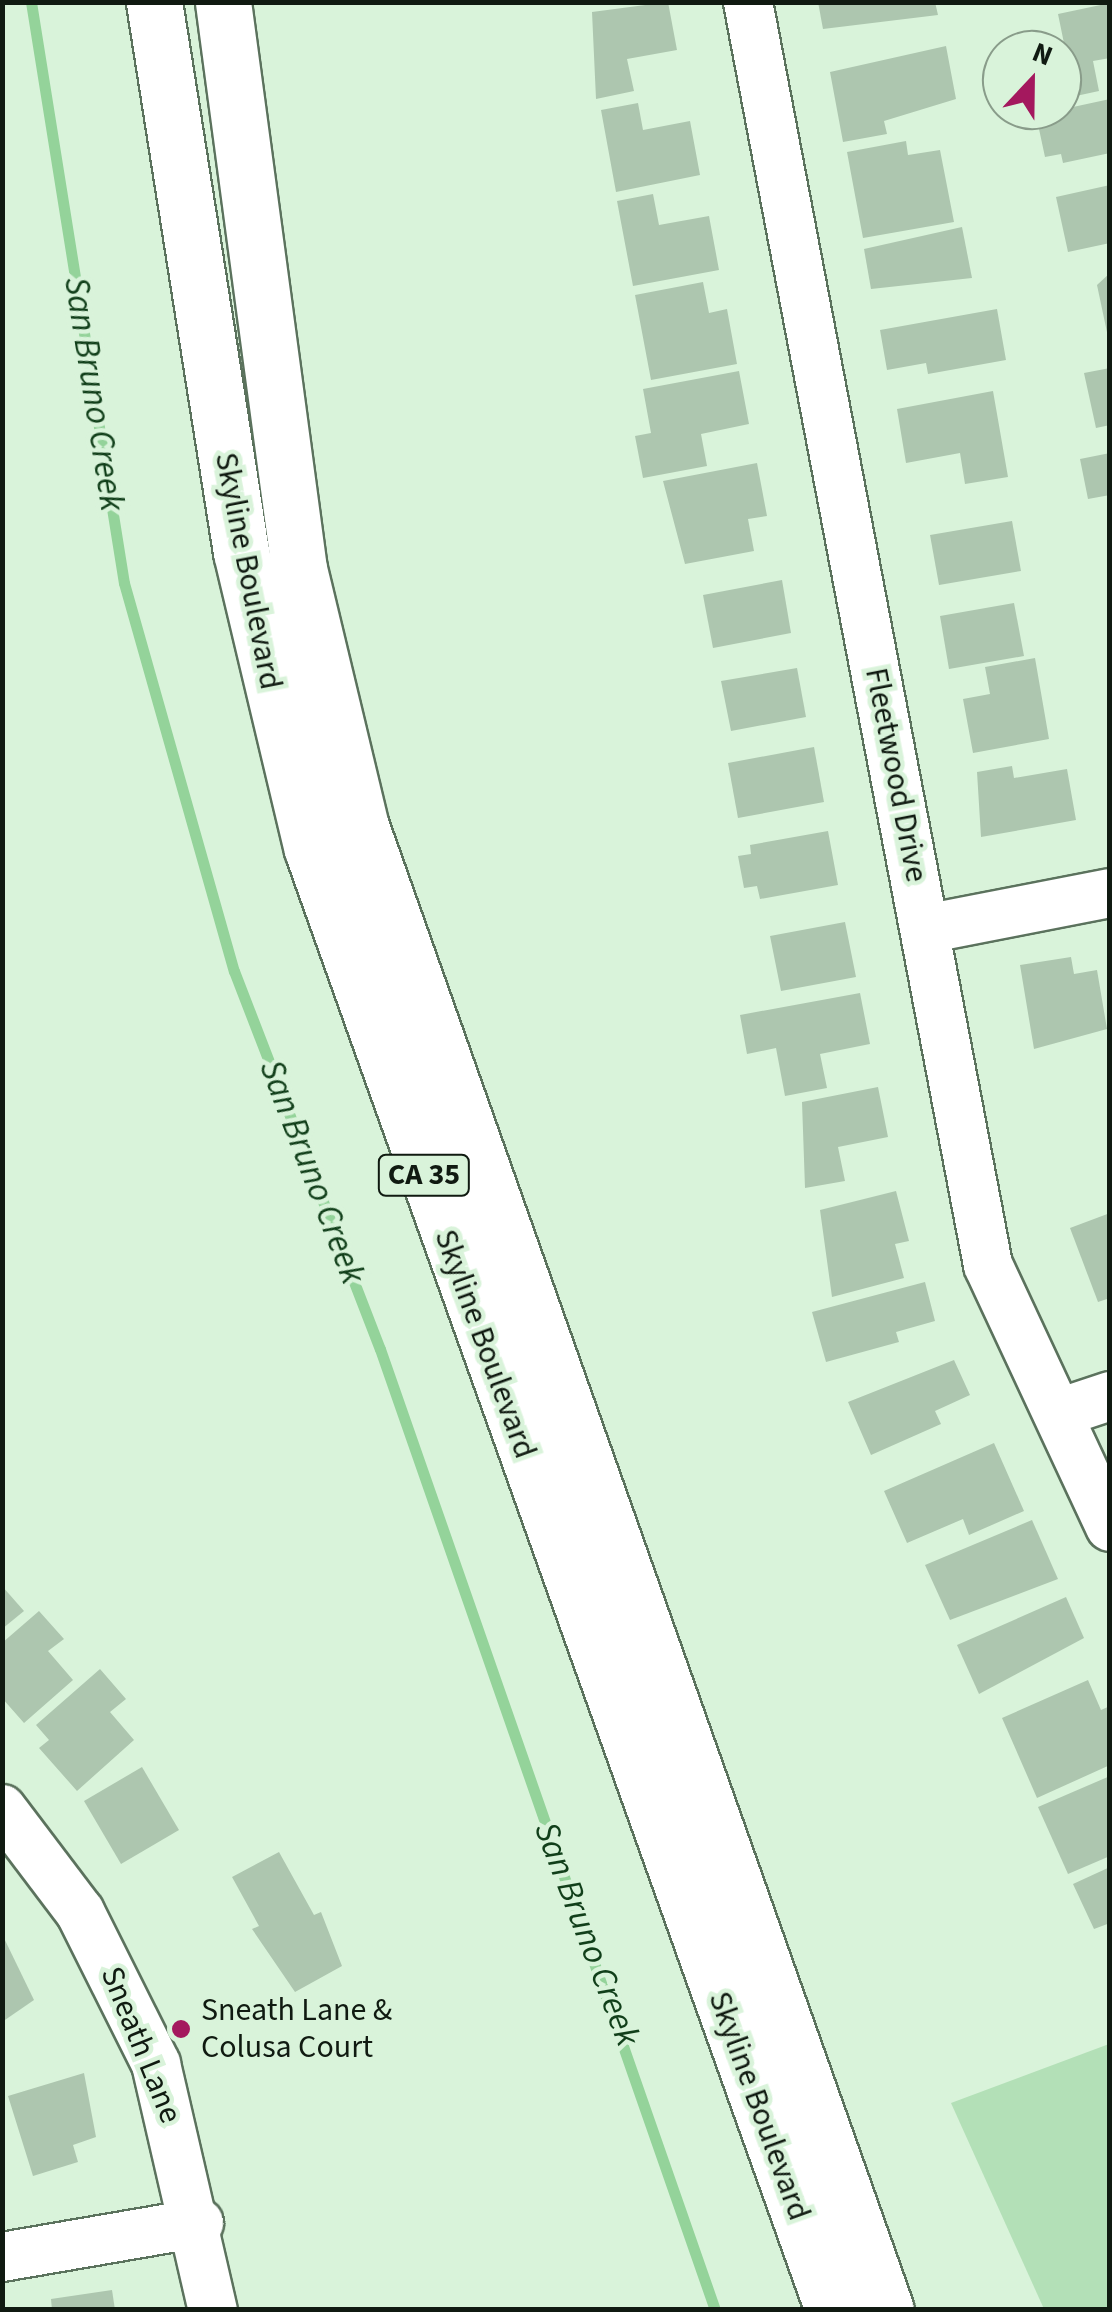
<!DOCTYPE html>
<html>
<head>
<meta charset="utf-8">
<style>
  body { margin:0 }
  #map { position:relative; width:1112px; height:2312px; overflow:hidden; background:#d9f3da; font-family:"Source Sans 3",sans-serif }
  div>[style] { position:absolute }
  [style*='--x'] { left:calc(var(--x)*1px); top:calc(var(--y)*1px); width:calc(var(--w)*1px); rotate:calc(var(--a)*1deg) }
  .green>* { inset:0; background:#b3e0b7 }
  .stream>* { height:11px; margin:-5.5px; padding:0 5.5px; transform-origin:5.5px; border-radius:5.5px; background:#94d39a }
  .building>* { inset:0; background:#adc6af }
  .roads { filter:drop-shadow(2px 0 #5b725d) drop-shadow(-2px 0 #5b725d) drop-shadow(0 2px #5b725d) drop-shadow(0 -2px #5b725d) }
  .minor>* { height:48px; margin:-24px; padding:0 24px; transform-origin:24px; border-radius:24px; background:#fff }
  .major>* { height:55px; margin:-27.5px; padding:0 27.5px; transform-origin:27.5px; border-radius:27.5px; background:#fff }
  .dots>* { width:28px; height:28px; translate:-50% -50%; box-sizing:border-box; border:5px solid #d9f3da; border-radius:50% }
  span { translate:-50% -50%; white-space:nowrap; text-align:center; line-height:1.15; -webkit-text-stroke:9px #d9f3da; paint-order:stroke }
  .shield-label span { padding:2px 8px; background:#d9f3da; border:2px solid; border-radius:8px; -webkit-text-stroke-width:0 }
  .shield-label { font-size:30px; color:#101a11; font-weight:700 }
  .street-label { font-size:32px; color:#101a11 }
  .poi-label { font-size:32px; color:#101a11 }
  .left { translate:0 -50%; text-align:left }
  .water-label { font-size:35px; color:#113f1a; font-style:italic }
  .frame { position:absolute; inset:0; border:5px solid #101a11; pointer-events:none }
  .north { position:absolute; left:982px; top:30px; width:100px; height:100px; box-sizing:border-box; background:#d9f3da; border:2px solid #899c8a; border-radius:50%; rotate:22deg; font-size:28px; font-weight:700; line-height:40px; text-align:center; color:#101a11 }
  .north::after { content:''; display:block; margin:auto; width:35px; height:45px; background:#a4185e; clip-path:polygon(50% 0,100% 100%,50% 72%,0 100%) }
</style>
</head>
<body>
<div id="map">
  <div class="green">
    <i style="clip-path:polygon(1109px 2044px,1109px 2309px,1044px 2309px,951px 2103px)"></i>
  </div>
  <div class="stream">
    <i style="--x:31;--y:2;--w:588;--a:80.91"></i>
    <i style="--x:124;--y:583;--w:403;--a:74.2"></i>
    <i style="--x:234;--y:971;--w:405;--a:68.9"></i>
    <i style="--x:380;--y:1349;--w:1018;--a:70.78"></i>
  </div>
  <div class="building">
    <i style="clip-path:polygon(668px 2px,677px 50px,627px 59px,634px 91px,596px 99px,592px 12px)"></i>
    <i style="clip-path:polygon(818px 2px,935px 2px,938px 15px,823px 29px)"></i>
    <i style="clip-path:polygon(1110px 3px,1110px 58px,1093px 61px,1099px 91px,1062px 99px,1067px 58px,1058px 14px)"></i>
    <i style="clip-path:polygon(946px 46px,956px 99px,884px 121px,887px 134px,843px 142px,830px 72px)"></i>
    <i style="clip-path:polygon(1110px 99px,1110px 153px,1063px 163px,1061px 154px,1045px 157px,1036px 115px)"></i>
    <i style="clip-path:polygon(638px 103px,643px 130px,690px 121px,700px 175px,616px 192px,601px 110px)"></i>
    <i style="clip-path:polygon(906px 141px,908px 155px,940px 150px,954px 222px,863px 238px,847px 152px)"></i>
    <i style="clip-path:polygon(1110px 185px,1110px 243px,1068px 252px,1056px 197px)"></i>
    <i style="clip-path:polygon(653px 194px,659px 225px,709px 216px,719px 270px,633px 286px,617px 201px)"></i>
    <i style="clip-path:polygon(962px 227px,972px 278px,871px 289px,864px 249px)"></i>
    <i style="clip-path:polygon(1110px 273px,1110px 337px,1108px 337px,1097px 285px)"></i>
    <i style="clip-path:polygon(703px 282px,709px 313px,727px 309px,737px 364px,651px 380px,635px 295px)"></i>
    <i style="clip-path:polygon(997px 309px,1006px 360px,928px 374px,926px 363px,887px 370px,880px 330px)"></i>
    <i style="clip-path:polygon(1110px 368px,1110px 425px,1096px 428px,1084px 373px)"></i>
    <i style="clip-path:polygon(739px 371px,749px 424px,701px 434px,707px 466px,643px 478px,635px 436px,651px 433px,643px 389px)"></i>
    <i style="clip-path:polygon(993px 391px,1008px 477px,965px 484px,960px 453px,906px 463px,897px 409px)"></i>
    <i style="clip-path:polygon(1110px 453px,1110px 495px,1088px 499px,1080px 459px)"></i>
    <i style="clip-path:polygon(757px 463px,767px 516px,748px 519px,754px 551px,685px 564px,663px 481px)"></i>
    <i style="clip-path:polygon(1012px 521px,1021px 571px,939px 585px,930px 535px)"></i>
    <i style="clip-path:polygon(782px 580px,791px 633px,713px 648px,703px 595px)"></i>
    <i style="clip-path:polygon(1014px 603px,1024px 656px,949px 669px,940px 616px)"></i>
    <i style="clip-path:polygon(1035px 658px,1049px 739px,973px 753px,963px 699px,990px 694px,985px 667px)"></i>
    <i style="clip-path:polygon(797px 668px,806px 717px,731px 731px,721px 681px)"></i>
    <i style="clip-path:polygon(814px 747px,824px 802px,738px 818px,728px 763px)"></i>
    <i style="clip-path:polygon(1012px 766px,1014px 778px,1067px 769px,1076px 820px,981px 837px,977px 772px)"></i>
    <i style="clip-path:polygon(828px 831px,838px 885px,760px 899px,757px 886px,744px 888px,738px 856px,751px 854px,750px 845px)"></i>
    <i style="clip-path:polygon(845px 922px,856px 977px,781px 991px,770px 936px)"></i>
    <i style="clip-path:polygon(1071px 957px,1074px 974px,1097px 970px,1107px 1029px,1034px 1049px,1020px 965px)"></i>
    <i style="clip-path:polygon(860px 993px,870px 1044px,820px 1054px,827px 1088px,785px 1096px,776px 1048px,747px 1054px,740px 1015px)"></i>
    <i style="clip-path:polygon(878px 1087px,888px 1137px,838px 1147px,845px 1181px,805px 1188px,802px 1102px)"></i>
    <i style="clip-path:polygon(896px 1191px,909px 1241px,895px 1244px,904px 1278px,832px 1297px,820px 1210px)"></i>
    <i style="clip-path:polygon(1110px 1213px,1110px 1298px,1098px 1302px,1070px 1228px)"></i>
    <i style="clip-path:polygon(925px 1282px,935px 1321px,896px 1332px,899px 1342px,826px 1362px,812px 1312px)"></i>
    <i style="clip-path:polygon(954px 1360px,970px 1395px,935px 1411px,941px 1424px,871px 1455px,848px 1402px)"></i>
    <i style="clip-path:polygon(994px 1443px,1024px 1511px,969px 1535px,963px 1519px,907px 1543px,884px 1491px)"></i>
    <i style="clip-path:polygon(1032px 1520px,1058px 1579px,950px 1620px,925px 1565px)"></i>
    <i style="clip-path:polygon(2px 1586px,24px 1611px,2px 1629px)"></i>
    <i style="clip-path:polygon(1066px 1597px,1084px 1638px,979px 1694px,957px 1645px)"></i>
    <i style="clip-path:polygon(39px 1611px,64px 1639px,48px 1651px,73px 1680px,24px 1723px,2px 1698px,2px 1643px)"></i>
    <i style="clip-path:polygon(100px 1669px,126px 1699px,110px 1712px,134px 1740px,77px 1791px,39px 1748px,49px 1740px,36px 1725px)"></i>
    <i style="clip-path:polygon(1088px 1680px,1101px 1710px,1110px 1706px,1110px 1765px,1037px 1798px,1002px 1718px)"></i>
    <i style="clip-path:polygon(142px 1767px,179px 1830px,121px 1864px,84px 1801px)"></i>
    <i style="clip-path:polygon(1110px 1776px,1110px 1856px,1068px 1874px,1038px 1807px)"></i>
    <i style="clip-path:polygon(279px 1852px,314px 1915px,321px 1912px,342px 1966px,295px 1992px,252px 1929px,259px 1926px,232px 1877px)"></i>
    <i style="clip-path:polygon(1110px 1867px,1110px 1923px,1094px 1929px,1073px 1884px)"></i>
    <i style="clip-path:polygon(2px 1934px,34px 2000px,2px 2022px)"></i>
    <i style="clip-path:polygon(84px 2073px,96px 2137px,73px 2145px,78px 2162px,33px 2176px,8px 2096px)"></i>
    <i style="clip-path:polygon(112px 2290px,115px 2310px,52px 2310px,51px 2299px)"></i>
  </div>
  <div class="roads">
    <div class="minor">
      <i style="--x:748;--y:2;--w:1286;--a:79.24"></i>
      <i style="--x:988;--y:1265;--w:289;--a:65"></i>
      <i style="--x:925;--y:929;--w:188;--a:-11"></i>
      <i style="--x:1059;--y:1413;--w:54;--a:-18.4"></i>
      <i style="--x:2;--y:1809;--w:129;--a:52.9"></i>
      <i style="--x:80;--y:1912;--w:170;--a:63.4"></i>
      <i style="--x:156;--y:2064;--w:253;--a:77"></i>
      <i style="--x:2;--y:2257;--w:200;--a:-9.8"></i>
    </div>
    <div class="major">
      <i style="--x:154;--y:2;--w:557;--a:81.01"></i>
      <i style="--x:241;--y:552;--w:305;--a:76.6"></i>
      <i style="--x:312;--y:849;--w:1551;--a:70.37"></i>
      <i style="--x:223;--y:2;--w:572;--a:82.37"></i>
      <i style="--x:299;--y:569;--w:262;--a:76.5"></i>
      <i style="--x:360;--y:824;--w:1576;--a:70.51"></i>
    </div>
  </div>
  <div class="dots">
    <i style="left:181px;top:2029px;background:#a4185e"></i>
  </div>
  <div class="shield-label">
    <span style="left:424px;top:1175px">CA 35</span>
  </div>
  <div class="street-label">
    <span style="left:248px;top:571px;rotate:79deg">Skyline Boulevard</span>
    <span style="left:896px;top:775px;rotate:79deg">Fleetwood Drive</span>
    <span style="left:485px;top:1344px;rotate:70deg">Skyline Boulevard</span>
    <span style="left:141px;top:2045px;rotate:68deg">Sneath Lane</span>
    <span style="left:759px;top:2106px;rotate:70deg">Skyline Boulevard</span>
  </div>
  <div class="poi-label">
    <span class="left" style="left:201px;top:2029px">Sneath Lane &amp;<br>Colusa Court</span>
  </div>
  <div class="water-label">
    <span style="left:94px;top:394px;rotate:81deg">San Bruno Creek</span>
    <span style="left:312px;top:1172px;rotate:69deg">San Bruno Creek</span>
    <span style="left:587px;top:1934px;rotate:69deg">San Bruno Creek</span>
  </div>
  <div class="frame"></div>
  <div class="north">N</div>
</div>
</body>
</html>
